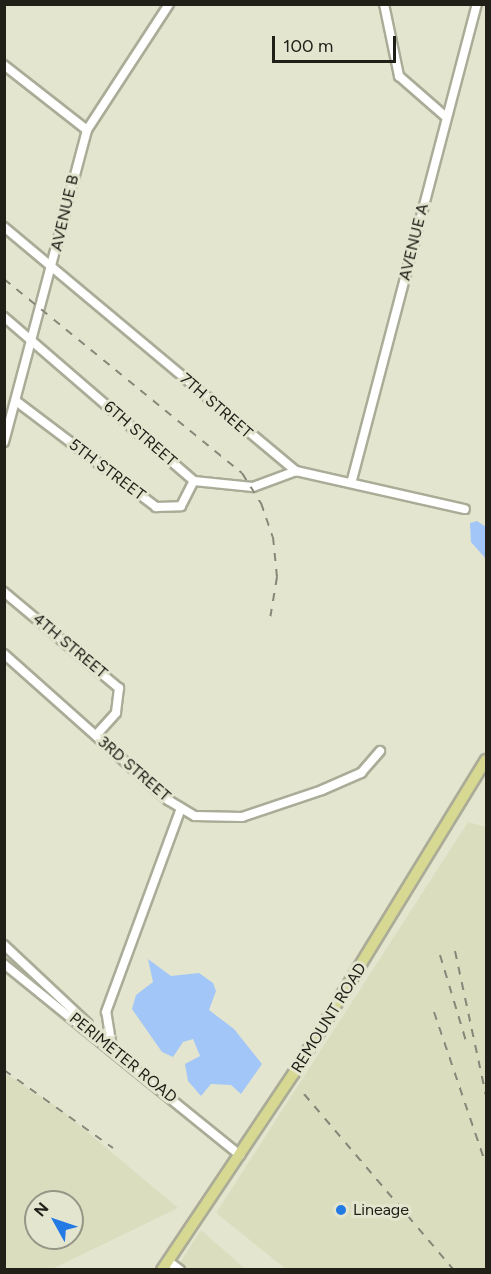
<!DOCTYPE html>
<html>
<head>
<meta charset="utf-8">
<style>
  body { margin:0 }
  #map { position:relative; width:491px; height:1274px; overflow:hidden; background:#e3e5cf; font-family:Figtree,sans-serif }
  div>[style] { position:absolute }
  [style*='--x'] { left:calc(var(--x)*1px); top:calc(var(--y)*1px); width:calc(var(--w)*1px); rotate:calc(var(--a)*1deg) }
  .built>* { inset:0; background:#dbddbf }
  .water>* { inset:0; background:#a2c6f7 }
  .roads { filter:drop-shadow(2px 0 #abac97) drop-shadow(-2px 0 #abac97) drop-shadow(0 2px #abac97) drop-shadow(0 -2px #abac97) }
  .minor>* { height:8px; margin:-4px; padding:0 4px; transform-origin:4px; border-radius:4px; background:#fff }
  .major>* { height:10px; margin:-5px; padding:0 5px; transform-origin:5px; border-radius:5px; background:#d7d891 }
  .rail>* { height:2px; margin-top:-1px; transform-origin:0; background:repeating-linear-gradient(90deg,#868778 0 8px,transparent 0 16px) }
  .dots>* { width:16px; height:16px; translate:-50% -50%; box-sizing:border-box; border:3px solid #e3e5cf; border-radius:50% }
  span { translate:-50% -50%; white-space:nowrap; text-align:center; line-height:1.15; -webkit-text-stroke:6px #e3e5cf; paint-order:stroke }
  .street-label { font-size:16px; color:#202018 }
  .poi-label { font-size:16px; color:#202018 }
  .left { translate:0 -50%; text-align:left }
  .frame { position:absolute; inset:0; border:6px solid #202018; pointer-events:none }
  .north { position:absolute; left:24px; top:1190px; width:60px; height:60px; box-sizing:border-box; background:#e3e5cf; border:2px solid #959686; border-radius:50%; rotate:310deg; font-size:16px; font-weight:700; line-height:24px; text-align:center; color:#202018 }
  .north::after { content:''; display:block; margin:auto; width:21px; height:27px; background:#247ae4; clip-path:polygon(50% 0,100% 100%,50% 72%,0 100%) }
  .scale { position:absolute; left:272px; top:36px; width:124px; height:27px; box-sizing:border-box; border:3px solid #202018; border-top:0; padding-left:8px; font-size:18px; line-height:21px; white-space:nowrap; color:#202018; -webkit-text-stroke:4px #e3e5cf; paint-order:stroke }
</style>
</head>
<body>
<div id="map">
  <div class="built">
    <i style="clip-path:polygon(468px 822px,486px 827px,486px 1269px,286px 1269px,216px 1213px)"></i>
    <i style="clip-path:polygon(evenodd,5px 1073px,60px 1109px,178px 1208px,52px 1269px,5px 1269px,5px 1073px,36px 1202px,72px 1202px,72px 1238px,36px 1238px,36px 1202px)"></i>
    <i style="clip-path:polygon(201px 1230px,245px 1269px,175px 1270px)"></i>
  </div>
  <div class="water">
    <i style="clip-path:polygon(477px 521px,486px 527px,486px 559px,471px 542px,470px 523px)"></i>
    <i style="clip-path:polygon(148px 959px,171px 976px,199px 973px,213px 983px,216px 991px,209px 1010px,234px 1029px,262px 1064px,241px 1094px,231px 1085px,211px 1084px,201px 1096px,188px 1081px,185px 1064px,200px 1056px,193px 1039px,183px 1042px,173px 1057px,162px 1052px,132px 1009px,136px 995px,153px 982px)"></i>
  </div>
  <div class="roads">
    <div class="minor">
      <i style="--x:384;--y:4;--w:74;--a:78.2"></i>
      <i style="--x:399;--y:76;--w:62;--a:41.1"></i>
      <i style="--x:4;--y:65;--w:105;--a:38.1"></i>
      <i style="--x:4;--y:227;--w:381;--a:39.9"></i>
      <i style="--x:296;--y:471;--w:173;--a:12.7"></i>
      <i style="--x:4;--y:317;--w:251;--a:40.8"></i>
      <i style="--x:194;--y:481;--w:59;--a:5.8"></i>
      <i style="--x:253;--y:487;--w:46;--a:-20.4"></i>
      <i style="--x:16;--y:401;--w:176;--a:37.1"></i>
      <i style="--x:156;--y:507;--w:25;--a:-2"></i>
      <i style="--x:181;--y:506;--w:28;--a:-63"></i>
      <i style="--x:4;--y:442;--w:323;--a:-75.1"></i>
      <i style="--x:87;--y:130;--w:150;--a:-56.9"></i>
      <i style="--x:352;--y:480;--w:492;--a:-75.3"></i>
      <i style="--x:4;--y:592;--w:150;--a:39.9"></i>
      <i style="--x:119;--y:688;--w:25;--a:97"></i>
      <i style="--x:116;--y:713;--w:30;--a:132"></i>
      <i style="--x:4;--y:654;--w:220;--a:41.7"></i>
      <i style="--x:168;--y:800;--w:31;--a:31"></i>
      <i style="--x:195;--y:816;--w:47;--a:1.2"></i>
      <i style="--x:242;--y:817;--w:84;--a:-18.6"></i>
      <i style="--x:322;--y:790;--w:43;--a:-23.6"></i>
      <i style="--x:361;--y:773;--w:29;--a:-49"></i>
      <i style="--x:4;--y:945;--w:115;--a:43.2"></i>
      <i style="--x:4;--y:964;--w:304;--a:39"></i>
      <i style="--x:112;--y:1048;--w:36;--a:-99"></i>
      <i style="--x:106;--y:1012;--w:217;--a:-69.8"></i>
      <i style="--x:168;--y:1261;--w:15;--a:37"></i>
    </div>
    <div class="major">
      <i style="--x:162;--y:1270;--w:237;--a:-56.2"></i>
      <i style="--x:294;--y:1073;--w:367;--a:-58.5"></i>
    </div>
  </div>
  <div class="rail">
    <i style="--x:4;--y:279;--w:307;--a:39.2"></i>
    <i style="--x:242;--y:473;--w:36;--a:58"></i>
    <i style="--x:261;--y:503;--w:36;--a:71"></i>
    <i style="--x:273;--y:537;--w:40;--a:84.3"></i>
    <i style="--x:277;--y:577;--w:43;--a:99.5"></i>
    <i style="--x:455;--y:951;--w:147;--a:77.9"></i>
    <i style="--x:440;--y:955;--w:90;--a:73.2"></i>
    <i style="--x:434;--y:1012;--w:162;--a:71.2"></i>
    <i style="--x:4;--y:1070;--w:134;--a:35.6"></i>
    <i style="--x:304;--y:1094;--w:231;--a:49.6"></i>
  </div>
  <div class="dots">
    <i style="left:341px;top:1210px;background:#247ae4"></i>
  </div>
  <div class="street-label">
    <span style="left:65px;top:213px;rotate:-77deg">AVENUE B</span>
    <span style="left:414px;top:242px;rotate:-76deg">AVENUE A</span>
    <span style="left:216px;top:406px;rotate:41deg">7TH STREET</span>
    <span style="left:140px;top:434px;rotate:41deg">6TH STREET</span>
    <span style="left:107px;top:470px;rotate:37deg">5TH STREET</span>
    <span style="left:70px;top:646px;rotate:40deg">4TH STREET</span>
    <span style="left:134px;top:769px;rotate:41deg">3RD STREET</span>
    <span style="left:329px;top:1018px;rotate:-58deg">REMOUNT ROAD</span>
    <span style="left:123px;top:1058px;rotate:39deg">PERIMETER ROAD</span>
  </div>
  <div class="poi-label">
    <span class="left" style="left:353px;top:1210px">Lineage</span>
  </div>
  <div class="frame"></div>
  <div class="north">N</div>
  <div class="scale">100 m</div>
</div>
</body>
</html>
